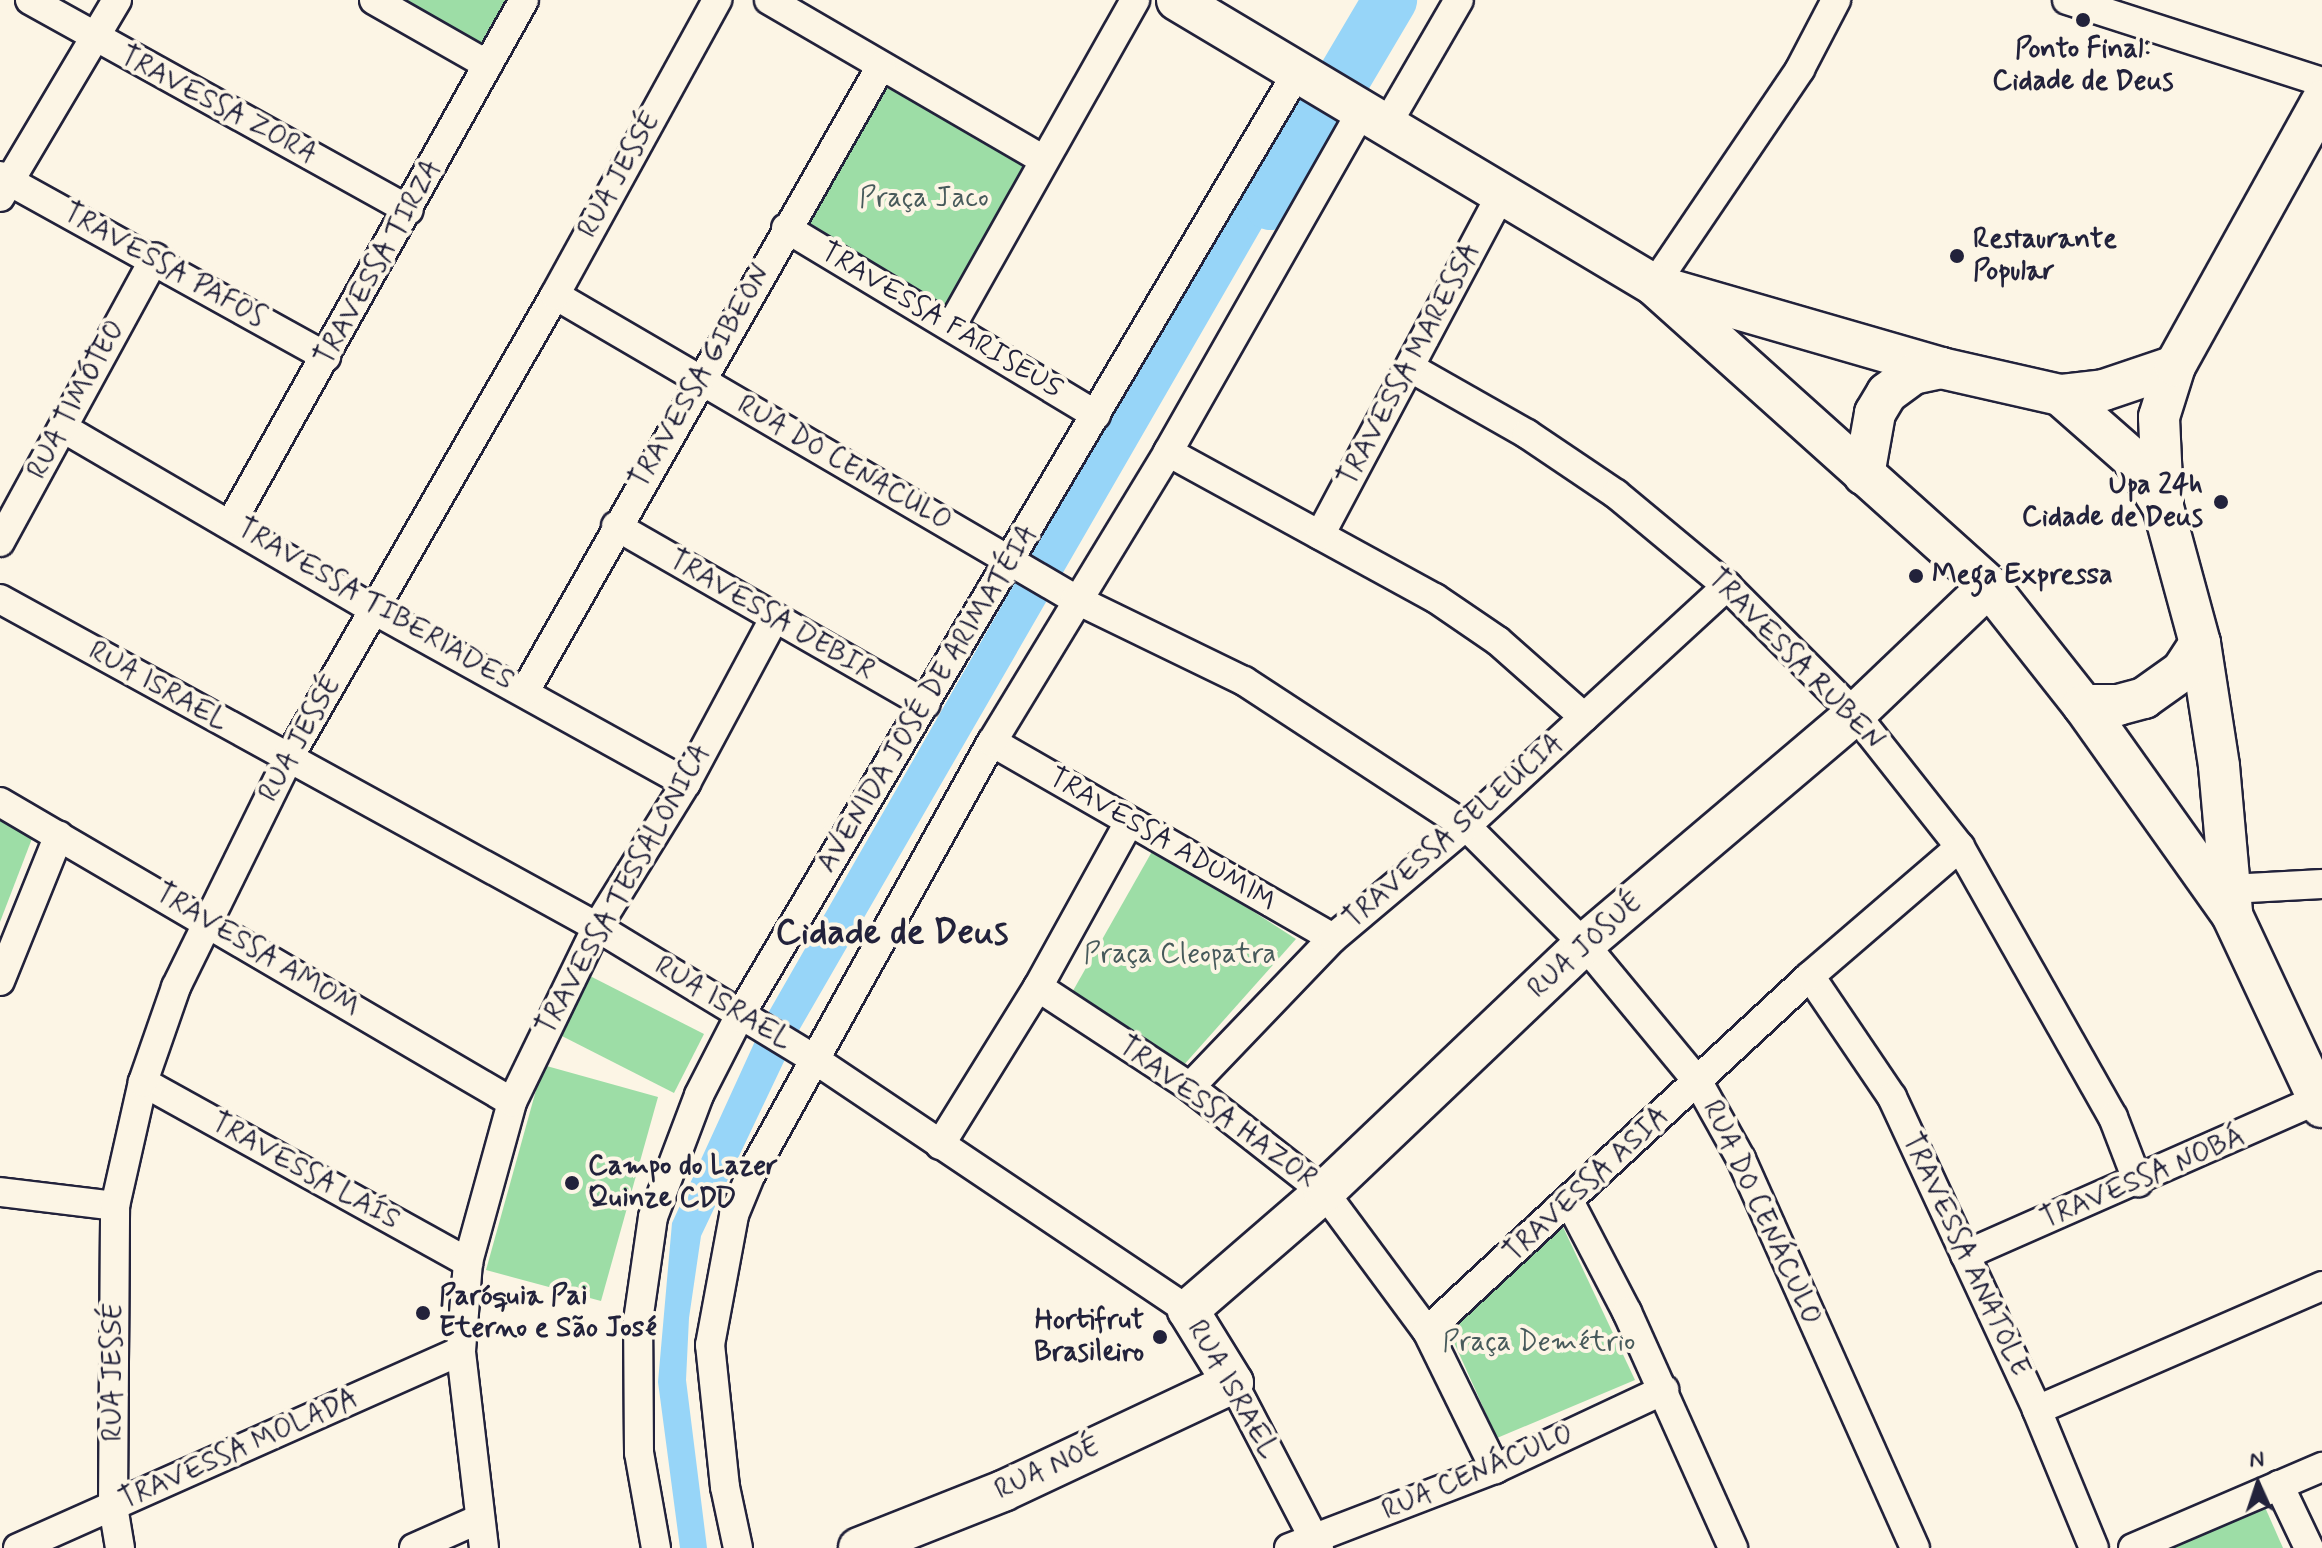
<!DOCTYPE html>
<html>
<head>
<meta charset="utf-8">
<style>
  body { margin:0 }
  #map { position:relative; width:2322px; height:1548px; overflow:hidden; background:#fcf5e5; font-family:Mynerve,sans-serif }
  div>[style] { position:absolute }
  [style*='--x'] { left:calc(var(--x)*1px); top:calc(var(--y)*1px); width:calc(var(--w)*1px); rotate:calc(var(--a)*1deg) }
  .green>* { inset:0; background:#9ddda6 }
  .water>* { inset:0; background:#97d5f8 }
  .river>* { height:54px; margin:-27px; padding:0 27px; transform-origin:27px; border-radius:27px; background:#97d5f8 }
  .roads { filter:drop-shadow(2px 0 #22223b) drop-shadow(-2px 0 #22223b) drop-shadow(0 2px #22223b) drop-shadow(0 -2px #22223b) }
  .street>* { height:28px; margin:-14px; padding:0 14px; transform-origin:14px; border-radius:14px; background:#fcf5e5 }
  .secondary>* { height:40px; margin:-20px; padding:0 20px; transform-origin:20px; border-radius:20px; background:#fcf5e5 }
  .dots>* { width:22px; height:22px; translate:-50% -50%; box-sizing:border-box; border:4px solid #fcf5e5; border-radius:50% }
  span { translate:-50% -50%; white-space:nowrap; text-align:center; line-height:1.15; -webkit-text-stroke:8px #fcf5e5; paint-order:stroke }
  .poi-label { font-size:28px; color:#22223b; font-weight:700 }
  .left { translate:0 -50%; text-align:left }
  .right { translate:-100% -50%; text-align:right }
  .street-label { font-size:28px; color:#22223b }
  .park-label { font-size:28px; color:#475a5b }
  .district-label { font-size:36px; color:#22223b; font-weight:700 }
  .north { position:absolute; left:2218px; top:1444px; width:80px; height:80px; -webkit-text-stroke:6px #fcf5e5; paint-order:stroke; rotate:357deg; font-size:22px; font-weight:700; line-height:32px; text-align:center; color:#22223b }
  .north::after { content:''; display:block; margin:auto; width:28px; height:36px; background:#22223b; clip-path:polygon(50% 0,100% 100%,50% 72%,0 100%) }
</style>
</head>
<body>
<div id="map">
  <div class="green">
    <i style="clip-path:polygon(393px 0,515px 0,485px 53px)"></i>
    <i style="clip-path:polygon(886px 79px,1047px 171px,961px 318px,801px 226px)"></i>
    <i style="clip-path:polygon(0 817px,33px 836px,0 922px)"></i>
    <i style="clip-path:polygon(1154px 848px,1296px 939px,1182px 1067px,1070px 996px)"></i>
    <i style="clip-path:polygon(588px 975px,704px 1034px,674px 1093px,556px 1033px)"></i>
    <i style="clip-path:polygon(543px 1065px,658px 1097px,601px 1301px,486px 1270px)"></i>
    <i style="clip-path:polygon(1563px 1227px,1635px 1380px,1497px 1438px,1448px 1329px)"></i>
    <i style="clip-path:polygon(2264px 1505px,2283px 1548px,2158px 1548px)"></i>
  </div>
  <div class="water">
    <i style="clip-path:polygon(1279px 122px,1312px 141px,798px 1032px,701px 1236px,689px 1318px,686px 1380px,707px 1548px,680px 1548px,658px 1382px,672px 1223px,767px 1015px)"></i>
  </div>
  <div class="river">
    <i style="--x:1270;--y:203;--w:236;--a:-59.4"></i>
  </div>
  <div class="roads">
    <div class="street">
      <i style="--x:30;--y:0;--w:433;--a:29"></i>
      <i style="--x:374;--y:0;--w:131;--a:29.7"></i>
      <i style="--x:769;--y:0;--w:318;--a:30.2"></i>
      <i style="--x:2067;--y:0;--w:268;--a:17.8"></i>
      <i style="--x:1387;--y:124;--w:143;--a:-59.9"></i>
      <i style="--x:0;--y:176;--w:373;--a:29"></i>
      <i style="--x:0;--y:197;--w:229;--a:-59.3"></i>
      <i style="--x:786;--y:228;--w:362;--a:31.1"></i>
      <i style="--x:1654;--y:285;--w:261;--a:-55.9"></i>
      <i style="--x:1800;--y:69;--w:78;--a:-62.4"></i>
      <i style="--x:555;--y:295;--w:602;--a:30.31"></i>
      <i style="--x:1075;--y:599;--w:188;--a:25.9"></i>
      <i style="--x:1244;--y:681;--w:265;--a:33.2"></i>
      <i style="--x:1466;--y:826;--w:167;--a:45"></i>
      <i style="--x:1584;--y:944;--w:179;--a:50.4"></i>
      <i style="--x:1698;--y:1082;--w:88;--a:60.8"></i>
      <i style="--x:1741;--y:1159;--w:426;--a:65.9"></i>
      <i style="--x:952;--y:325;--w:373;--a:-60.6"></i>
      <i style="--x:1411;--y:368;--w:133;--a:29.6"></i>
      <i style="--x:1527;--y:434;--w:107;--a:34"></i>
      <i style="--x:1616;--y:494;--w:144;--a:39.7"></i>
      <i style="--x:1727;--y:586;--w:181;--a:45"></i>
      <i style="--x:1855;--y:714;--w:169;--a:51.7"></i>
      <i style="--x:1960;--y:847;--w:310;--a:60.5"></i>
      <i style="--x:2113;--y:1117;--w:70;--a:69"></i>
      <i style="--x:63;--y:428;--w:360;--a:30.3"></i>
      <i style="--x:374;--y:610;--w:357;--a:29"></i>
      <i style="--x:1168;--y:452;--w:304;--a:28.7"></i>
      <i style="--x:1435;--y:598;--w:76;--a:34.3"></i>
      <i style="--x:1498;--y:641;--w:115;--a:41.5"></i>
      <i style="--x:231;--y:523;--w:599;--a:-60.74"></i>
      <i style="--x:616;--y:526;--w:357;--a:29.9"></i>
      <i style="--x:1320;--y:535;--w:385;--a:-62"></i>
      <i style="--x:0;--y:542;--w:324;--a:-61.4"></i>
      <i style="--x:0;--y:599;--w:681;--a:28.78"></i>
      <i style="--x:597;--y:927;--w:254;--a:31.3"></i>
      <i style="--x:814;--y:1059;--w:450;--a:33.9"></i>
      <i style="--x:525;--y:691;--w:719;--a:-60.33"></i>
      <i style="--x:992;--y:742;--w:393;--a:29.9"></i>
      <i style="--x:0;--y:802;--w:593;--a:30.37"></i>
      <i style="--x:2230;--y:889;--w:92;--a:-3.1"></i>
      <i style="--x:1810;--y:976;--w:146;--a:55.9"></i>
      <i style="--x:1892;--y:1097;--w:345;--a:65.1"></i>
      <i style="--x:2037;--y:1410;--w:149;--a:67.6"></i>
      <i style="--x:0;--y:981;--w:157;--a:-68"></i>
      <i style="--x:1038;--y:987;--w:182;--a:33.3"></i>
      <i style="--x:1190;--y:1087;--w:170;--a:38.1"></i>
      <i style="--x:1324;--y:1192;--w:173;--a:53.5"></i>
      <i style="--x:1427;--y:1331;--w:154;--a:63.8"></i>
      <i style="--x:143;--y:1082;--w:372;--a:29"></i>
      <i style="--x:1190;--y:1087;--w:207;--a:-46.2"></i>
      <i style="--x:1333;--y:938;--w:174;--a:-40.1"></i>
      <i style="--x:1466;--y:826;--w:355;--a:-42.6"></i>
      <i style="--x:940;--y:1145;--w:186;--a:-58.2"></i>
      <i style="--x:1038;--y:987;--w:188;--a:-61.1"></i>
      <i style="--x:0;--y:1192;--w:116;--a:6.9"></i>
      <i style="--x:1570;--y:1203;--w:123;--a:62.4"></i>
      <i style="--x:1627;--y:1312;--w:259;--a:65.8"></i>
      <i style="--x:1965;--y:1255;--w:387;--a:-23.8"></i>
      <i style="--x:1427;--y:1331;--w:522;--a:-42.83"></i>
      <i style="--x:1810;--y:976;--w:198;--a:-40.7"></i>
      <i style="--x:1233;--y:1383;--w:186;--a:62.5"></i>
      <i style="--x:2037;--y:1410;--w:311;--a:-23.5"></i>
      <i style="--x:2279;--y:1485;--w:70;--a:64.5"></i>
      <i style="--x:18;--y:1548;--w:485;--a:-24"></i>
      <i style="--x:120;--y:1548;--w:43;--a:-99.5"></i>
      <i style="--x:113;--y:1506;--w:300;--a:-89.6"></i>
      <i style="--x:115;--y:1206;--w:127;--a:-77.3"></i>
      <i style="--x:143;--y:1082;--w:101;--a:-70.8"></i>
      <i style="--x:176;--y:987;--w:254;--a:-63.8"></i>
      <i style="--x:288;--y:759;--w:535;--a:-60.08"></i>
      <i style="--x:555;--y:295;--w:337;--a:-61.2"></i>
      <i style="--x:414;--y:1548;--w:69;--a:-24"></i>
      <i style="--x:484;--y:1548;--w:198;--a:-96.7"></i>
      <i style="--x:461;--y:1351;--w:89;--a:-85.5"></i>
      <i style="--x:468;--y:1262;--w:166;--a:-74.6"></i>
      <i style="--x:512;--y:1102;--w:195;--a:-64.1"></i>
      <i style="--x:597;--y:927;--w:169;--a:-58.3"></i>
      <i style="--x:686;--y:783;--w:186;--a:-61.8"></i>
      <i style="--x:656;--y:1548;--w:97;--a:-100.1"></i>
      <i style="--x:639;--y:1453;--w:132;--a:-90.4"></i>
      <i style="--x:638;--y:1321;--w:105;--a:-81.8"></i>
      <i style="--x:653;--y:1217;--w:130;--a:-69.3"></i>
      <i style="--x:699;--y:1095;--w:88;--a:-62.9"></i>
      <i style="--x:739;--y:1017;--w:1099;--a:-59.42"></i>
      <i style="--x:738;--y:1548;--w:62;--a:-102"></i>
      <i style="--x:725;--y:1487;--w:143;--a:-96"></i>
      <i style="--x:710;--y:1345;--w:132;--a:-79.5"></i>
      <i style="--x:734;--y:1215;--w:42;--a:-67.7"></i>
      <i style="--x:750;--y:1176;--w:497;--a:-60.9"></i>
      <i style="--x:992;--y:742;--w:339;--a:-58.7"></i>
      <i style="--x:1168;--y:452;--w:393;--a:-60.4"></i>
      <i style="--x:1289;--y:1548;--w:221;--a:-21"></i>
      <i style="--x:1495;--y:1469;--w:187;--a:-25.1"></i>
      <i style="--x:2133;--y:1548;--w:206;--a:-23.2"></i>
    </div>
    <div class="secondary">
      <i style="--x:1177;--y:0;--w:556;--a:30.86"></i>
      <i style="--x:1654;--y:285;--w:450;--a:41.9"></i>
      <i style="--x:1989;--y:586;--w:152;--a:51.7"></i>
      <i style="--x:2083;--y:705;--w:257;--a:54.6"></i>
      <i style="--x:2232;--y:915;--w:212;--a:64.9"></i>
      <i style="--x:1661;--y:287;--w:291;--a:16.1"></i>
      <i style="--x:1941;--y:368;--w:122;--a:12.8"></i>
      <i style="--x:2060;--y:395;--w:98;--a:41.3"></i>
      <i style="--x:2134;--y:460;--w:55;--a:58.3"></i>
      <i style="--x:2163;--y:507;--w:141;--a:74.8"></i>
      <i style="--x:2200;--y:643;--w:124;--a:81.2"></i>
      <i style="--x:2219;--y:766;--w:148;--a:84.9"></i>
      <i style="--x:2060;--y:395;--w:44;--a:-6.5"></i>
      <i style="--x:2104;--y:390;--w:75;--a:-18.7"></i>
      <i style="--x:1864;--y:475;--w:63;--a:-79.9"></i>
      <i style="--x:1875;--y:413;--w:23;--a:-59"></i>
      <i style="--x:1887;--y:393;--w:32;--a:-36"></i>
      <i style="--x:1913;--y:374;--w:29;--a:-12"></i>
      <i style="--x:2163;--y:503;--w:86;--a:-92.7"></i>
      <i style="--x:2159;--y:417;--w:53;--a:-72.6"></i>
      <i style="--x:2175;--y:366;--w:303;--a:-61"></i>
      <i style="--x:2083;--y:705;--w:35;--a:0"></i>
      <i style="--x:2118;--y:705;--w:27;--a:-15"></i>
      <i style="--x:2144;--y:698;--w:47;--a:-35.4"></i>
      <i style="--x:2182;--y:671;--w:33;--a:-57"></i>
      <i style="--x:859;--y:1548;--w:155;--a:-21.6"></i>
      <i style="--x:1003;--y:1491;--w:254;--a:-25.2"></i>
      <i style="--x:1233;--y:1383;--w:86;--a:-121.7"></i>
      <i style="--x:1188;--y:1310;--w:180;--a:-40.9"></i>
      <i style="--x:1324;--y:1192;--w:359;--a:-43.6"></i>
      <i style="--x:1584;--y:944;--w:355;--a:-40.3"></i>
      <i style="--x:1855;--y:714;--w:185;--a:-43.7"></i>
    </div>
  </div>
  <div class="dots">
    <i style="left:2083px;top:20px;background:#22223b"></i>
    <i style="left:1957px;top:256px;background:#22223b"></i>
    <i style="left:2221px;top:502px;background:#22223b"></i>
    <i style="left:1916px;top:576px;background:#22223b"></i>
    <i style="left:572px;top:1183px;background:#22223b"></i>
    <i style="left:423px;top:1313px;background:#22223b"></i>
    <i style="left:1160px;top:1337px;background:#22223b"></i>
  </div>
  <div class="poi-label">
    <span style="left:2083px;top:66px">Ponto Final:<br>Cidade de Deus</span>
    <span class="left" style="left:1973px;top:256px">Restaurante<br>Popular</span>
    <span class="right" style="left:2203px;top:502px">Upa 24h<br>Cidade de Deus</span>
    <span class="left" style="left:1932px;top:576px">Mega Expressa</span>
    <span class="left" style="left:588px;top:1183px">Campo do Lazer<br>Quinze CDD</span>
    <span class="left" style="left:439px;top:1313px">Paróquia Pai<br>Eterno e São José</span>
    <span class="right" style="left:1144px;top:1337px">Hortifrut<br>Brasileiro</span>
  </div>
  <div class="street-label">
    <span style="left:218px;top:106px;rotate:28deg">TRAVESSA ZORA</span>
    <span style="left:620px;top:175px;rotate:-61deg">RUA JESSÉ</span>
    <span style="left:379px;top:263px;rotate:-61deg">TRAVESSA TIRZA</span>
    <span style="left:164px;top:266px;rotate:29deg">TRAVESSA PAFOS</span>
    <span style="left:941px;top:321px;rotate:31deg">TRAVESSA FARISEUS</span>
    <span style="left:1410px;top:365px;rotate:-62deg">TRAVESSA MARESSA</span>
    <span style="left:701px;top:377px;rotate:-60deg">TRAVESSA GIBEON</span>
    <span style="left:77px;top:400px;rotate:-62deg">RUA TIMÓTEO</span>
    <span style="left:844px;top:464px;rotate:30deg">RUA DO CENACULO</span>
    <span style="left:375px;top:605px;rotate:30deg">TRAVESSA TIBERIADES</span>
    <span style="left:771px;top:616px;rotate:30deg">TRAVESSA DEBIR</span>
    <span style="left:1795px;top:660px;rotate:46deg">TRAVESSA RUBEN</span>
    <span style="left:158px;top:687px;rotate:29deg">RUA ISRAEL</span>
    <span style="left:928px;top:699px;rotate:-59deg">AVENIDA JOSÉ DE ARIMATÉIA</span>
    <span style="left:301px;top:739px;rotate:-61deg">RUA JESSÉ</span>
    <span style="left:1454px;top:832px;rotate:-41deg">TRAVESSA SELEUCIA</span>
    <span style="left:1162px;top:840px;rotate:30deg">TRAVESSA ADUMIM</span>
    <span style="left:624px;top:890px;rotate:-61deg">TRAVESSA TESSALONICA</span>
    <span style="left:1586px;top:946px;rotate:-42deg">RUA JOSUÉ</span>
    <span style="left:257px;top:951px;rotate:31deg">TRAVESSA AMOM</span>
    <span style="left:723px;top:1004px;rotate:31deg">RUA ISRAEL</span>
    <span style="left:1217px;top:1113px;rotate:36deg">TRAVESSA HAZOR</span>
    <span style="left:305px;top:1172px;rotate:29deg">TRAVESSA LAÍS</span>
    <span style="left:2143px;top:1179px;rotate:-23deg">TRAVESSA NOBÁ</span>
    <span style="left:1587px;top:1185px;rotate:-43deg">TRAVESSA ASIA</span>
    <span style="left:1761px;top:1213px;rotate:65deg">RUA DO CENÁCULO</span>
    <span style="left:1965px;top:1255px;rotate:65deg">TRAVESSA ANATOLE</span>
    <span style="left:114px;top:1372px;rotate:-90deg">RUA JESSÉ</span>
    <span style="left:1232px;top:1390px;rotate:60deg">RUA ISRAEL</span>
    <span style="left:239px;top:1450px;rotate:-24deg">TRAVESSA MOLADA</span>
    <span style="left:1048px;top:1469px;rotate:-25deg">RUA NOÉ</span>
    <span style="left:1478px;top:1473px;rotate:-23deg">RUA CENÁCULO</span>
  </div>
  <div class="park-label">
    <span style="left:924px;top:199px">Praça Jaco</span>
    <span style="left:1180px;top:955px">Praça Cleopatra</span>
    <span style="left:1539px;top:1343px">Praça Demétrio</span>
  </div>
  <div class="district-label">
    <span style="left:892px;top:934px">Cidade de Deus</span>
  </div>
  <div class="north">N</div>
</div>
</body>
</html>
